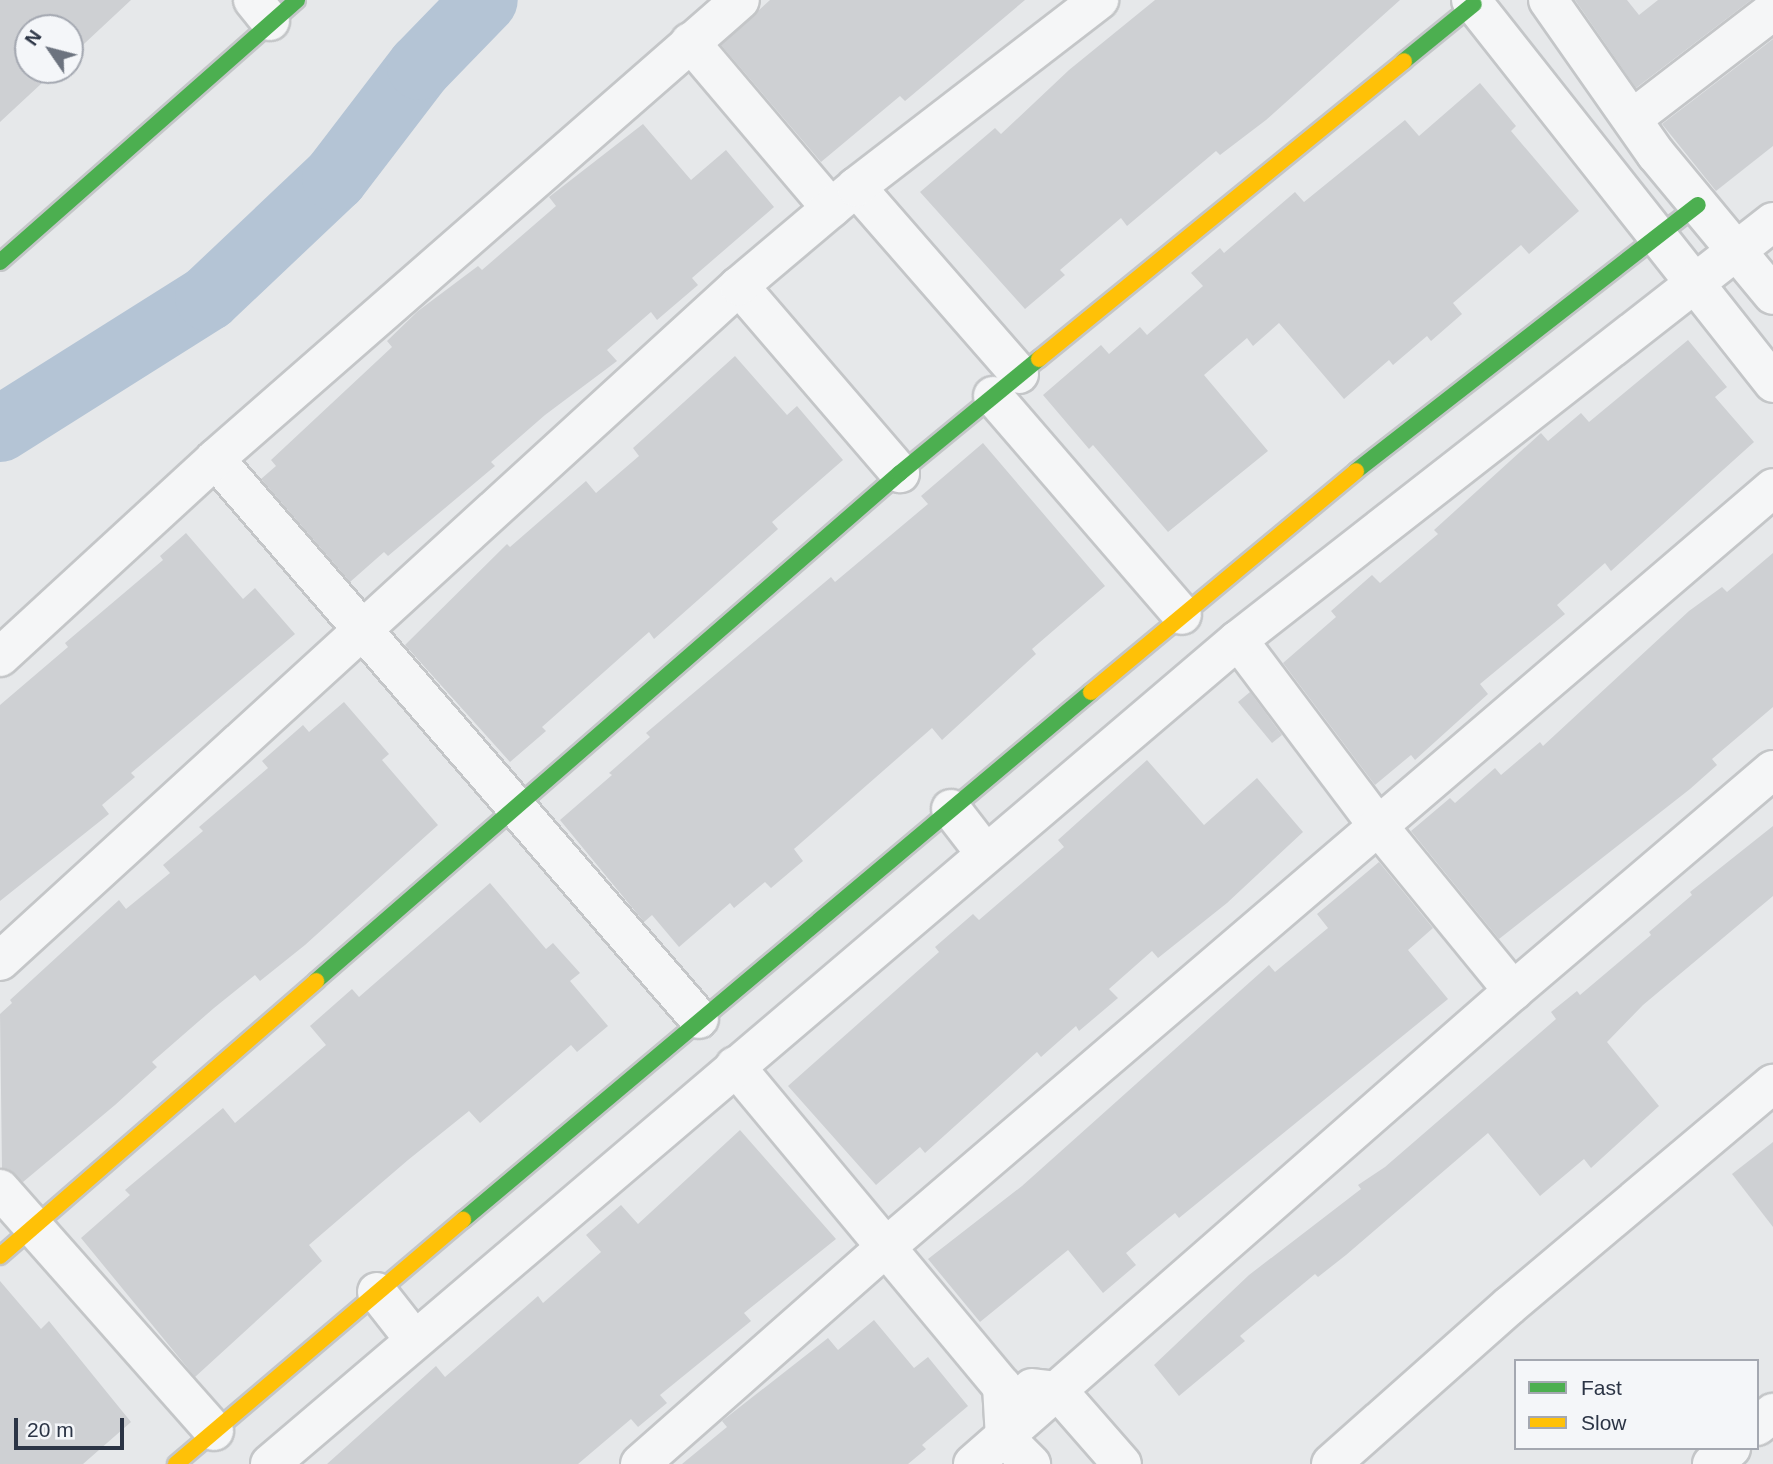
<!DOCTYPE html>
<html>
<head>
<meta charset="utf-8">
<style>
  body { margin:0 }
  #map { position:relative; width:1773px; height:1464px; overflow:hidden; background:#e6e8ea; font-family:Arial,sans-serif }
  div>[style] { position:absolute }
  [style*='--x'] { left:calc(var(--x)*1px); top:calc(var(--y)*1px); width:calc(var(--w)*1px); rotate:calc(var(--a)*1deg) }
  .river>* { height:66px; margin:-33px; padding:0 33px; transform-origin:33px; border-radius:33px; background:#b4c4d5 }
  .building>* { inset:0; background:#ced0d3 }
  .roads { filter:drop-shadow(2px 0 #c4c6c8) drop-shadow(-2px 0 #c4c6c8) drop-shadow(0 2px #c4c6c8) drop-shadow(0 -2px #c4c6c8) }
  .street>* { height:38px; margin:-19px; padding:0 19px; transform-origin:19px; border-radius:19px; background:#f5f6f7 }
  .fast>* { height:16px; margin:-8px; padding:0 8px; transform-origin:8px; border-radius:8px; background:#4caf50 }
  .slow>* { height:16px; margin:-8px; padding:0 8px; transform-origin:8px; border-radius:8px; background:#ffc107 }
  span { translate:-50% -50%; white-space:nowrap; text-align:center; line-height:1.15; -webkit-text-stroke:6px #f4f6f9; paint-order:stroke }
  .legend { position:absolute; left:1514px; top:1359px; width:245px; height:91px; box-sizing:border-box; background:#f4f6f9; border:2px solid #a4a8b1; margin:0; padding:9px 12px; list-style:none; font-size:21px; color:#2b3445 }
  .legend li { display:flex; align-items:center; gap:14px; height:35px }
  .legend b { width:35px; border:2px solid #a4a8b1 }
  .north { position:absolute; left:14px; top:14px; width:70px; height:70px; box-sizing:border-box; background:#f4f6f9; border:2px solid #a4a8b1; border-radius:50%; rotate:305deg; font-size:19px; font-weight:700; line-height:28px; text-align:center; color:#2b3445 }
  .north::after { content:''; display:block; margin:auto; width:24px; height:32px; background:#6c737f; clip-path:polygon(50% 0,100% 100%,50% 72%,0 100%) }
  .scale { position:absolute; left:14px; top:1418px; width:110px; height:32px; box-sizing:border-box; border:4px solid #2b3445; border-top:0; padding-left:9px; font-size:21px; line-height:24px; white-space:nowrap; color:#2b3445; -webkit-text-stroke:5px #f4f6f9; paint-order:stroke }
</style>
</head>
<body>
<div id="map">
  <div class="river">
    <i style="--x:0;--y:429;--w:246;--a:-32.2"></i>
    <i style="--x:208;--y:298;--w:175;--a:-43.4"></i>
    <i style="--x:335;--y:178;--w:140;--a:-52.6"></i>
    <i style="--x:420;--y:67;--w:93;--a:-45.9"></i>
  </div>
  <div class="building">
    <i style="clip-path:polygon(0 0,131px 0,70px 57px,70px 28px,28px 28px,28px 70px,56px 70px,0 122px)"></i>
    <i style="clip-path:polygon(770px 0,1025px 0,905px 101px,900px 96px,821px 162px,721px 45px)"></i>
    <i style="clip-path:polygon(1155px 0,1400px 0,1266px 120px,1220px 155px,1216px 151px,1127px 226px,1121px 218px,1060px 270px,1065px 275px,1025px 309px,920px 192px,995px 128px,1001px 134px,1069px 70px)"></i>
    <i style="clip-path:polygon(1575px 0,1627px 0,1639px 15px,1658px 0,1751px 0,1636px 88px)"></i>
    <i style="clip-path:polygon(1773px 39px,1773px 146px,1716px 191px,1662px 124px)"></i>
    <i style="clip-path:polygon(1480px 83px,1516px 126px,1511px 131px,1579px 211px,1529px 254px,1521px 245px,1453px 303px,1462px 314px,1431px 341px,1427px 336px,1393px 365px,1389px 360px,1344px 399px,1279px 323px,1253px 346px,1247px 338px,1204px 375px,1268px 451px,1168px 532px,1093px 445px,1089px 449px,1043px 395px,1101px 345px,1109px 354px,1140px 327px,1147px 335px,1203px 286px,1191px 273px,1220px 248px,1224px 253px,1295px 192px,1304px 202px,1405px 120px,1419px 136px)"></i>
    <i style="clip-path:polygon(643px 124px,691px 180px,726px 150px,774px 207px,692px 278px,698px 285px,657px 320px,651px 312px,607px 350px,617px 361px,545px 415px,491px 462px,495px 466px,388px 556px,384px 552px,350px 582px,261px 479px,276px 466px,271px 460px,392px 347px,387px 341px,418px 311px,478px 266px,482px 270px,556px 206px,549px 197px)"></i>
    <i style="clip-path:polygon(1688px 340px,1727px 387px,1715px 397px,1754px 442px,1611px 571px,1605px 563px,1557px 605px,1565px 614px,1480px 684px,1488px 694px,1415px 760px,1411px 755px,1375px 785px,1283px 663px,1336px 617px,1331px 611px,1372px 575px,1380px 583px,1438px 534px,1434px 530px,1541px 433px,1548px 441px,1581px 413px,1589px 422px)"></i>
    <i style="clip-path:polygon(735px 356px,787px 415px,797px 406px,843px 460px,772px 522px,778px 529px,654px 639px,649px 632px,542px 727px,546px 731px,510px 762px,405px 645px,507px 544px,510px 547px,586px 481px,596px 493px,639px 456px,633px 448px)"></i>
    <i style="clip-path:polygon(983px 443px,1105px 586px,1032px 649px,1036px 654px,942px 740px,932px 728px,794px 849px,803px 861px,771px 888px,765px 882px,734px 908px,730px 903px,679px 947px,652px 915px,644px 922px,560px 820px,612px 775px,609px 773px,650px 737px,646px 733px,678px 706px,831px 577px,835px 582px,928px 504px,921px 496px)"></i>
    <i style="clip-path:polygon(186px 533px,243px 599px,255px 588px,295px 634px,131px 773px,135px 777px,102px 805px,109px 814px,0 901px,0 705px,68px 647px,65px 643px,163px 560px,160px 556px)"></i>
    <i style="clip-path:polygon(1773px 553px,1773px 707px,1712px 759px,1717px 765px,1690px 789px,1499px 939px,1411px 831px,1450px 798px,1455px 803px,1495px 768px,1501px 775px,1540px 742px,1543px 746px,1689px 611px,1722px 587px,1727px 592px)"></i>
    <i style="clip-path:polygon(1250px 692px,1282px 735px,1272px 743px,1238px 702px)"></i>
    <i style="clip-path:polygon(344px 702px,389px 754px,382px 760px,438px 825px,305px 945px,260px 981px,255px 975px,214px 1008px,152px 1062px,157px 1067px,115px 1105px,23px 1182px,2px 1168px,0 1014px,12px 1003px,10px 1000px,119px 900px,126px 909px,170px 873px,163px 865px,203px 831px,199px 827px,268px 768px,262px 761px,303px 725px,309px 732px)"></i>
    <i style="clip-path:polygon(1147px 760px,1204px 825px,1257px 778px,1303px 832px,1227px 903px,1158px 958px,1152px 951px,1109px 989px,1118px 998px,1079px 1031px,1076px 1026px,1041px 1057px,1037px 1052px,925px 1153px,920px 1147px,876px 1185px,788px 1086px,939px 952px,935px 947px,973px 914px,979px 920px,1064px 847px,1058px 840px)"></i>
    <i style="clip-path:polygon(1773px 826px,1773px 896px,1643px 1005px,1607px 1042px,1659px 1106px,1591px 1168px,1584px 1159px,1540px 1196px,1488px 1133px,1346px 1255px,1318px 1277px,1315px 1274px,1240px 1336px,1245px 1341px,1179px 1396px,1154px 1365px,1249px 1275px,1361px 1189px,1358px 1185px,1385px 1167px,1556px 1019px,1551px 1012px,1577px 991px,1580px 995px,1651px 935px,1649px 932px,1692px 895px,1690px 892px)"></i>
    <i style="clip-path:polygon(1379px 862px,1433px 928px,1408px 950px,1448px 999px,1179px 1218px,1175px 1213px,1126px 1253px,1136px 1265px,1103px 1293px,1068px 1250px,980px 1322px,928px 1259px,1022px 1186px,1269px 965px,1275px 972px,1328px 928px,1317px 914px)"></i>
    <i style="clip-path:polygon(490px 883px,546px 949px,553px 943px,580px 973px,570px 981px,608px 1026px,577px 1052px,571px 1045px,480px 1123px,469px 1111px,408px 1160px,309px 1245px,322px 1261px,195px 1377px,81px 1238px,130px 1195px,125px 1190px,223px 1108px,235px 1123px,326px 1045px,310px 1026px,352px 989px,359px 997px)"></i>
    <i style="clip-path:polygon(740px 1130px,836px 1239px,744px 1313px,751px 1321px,660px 1395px,667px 1403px,638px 1427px,631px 1419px,578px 1464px,327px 1464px,436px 1366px,445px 1377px,538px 1296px,543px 1303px,601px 1252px,586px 1235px,621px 1205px,638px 1224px)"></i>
    <i style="clip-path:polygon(1773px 1142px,1773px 1227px,1732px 1174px)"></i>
    <i style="clip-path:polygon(0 1281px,41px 1329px,49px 1321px,131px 1422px,83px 1464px,0 1464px)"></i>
    <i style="clip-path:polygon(874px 1320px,914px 1368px,928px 1357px,968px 1406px,922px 1445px,926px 1449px,908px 1464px,682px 1464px,727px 1427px,722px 1421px,828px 1338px,838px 1350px)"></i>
  </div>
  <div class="roads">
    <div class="street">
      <i style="--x:253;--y:0;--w:27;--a:51"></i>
      <i style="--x:1471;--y:0;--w:488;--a:51.7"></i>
      <i style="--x:1548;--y:0;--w:188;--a:55"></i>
      <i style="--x:1656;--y:154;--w:183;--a:50.3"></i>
      <i style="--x:690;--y:42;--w:218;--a:49.7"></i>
      <i style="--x:1632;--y:119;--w:178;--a:-37.5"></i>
      <i style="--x:856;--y:187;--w:248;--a:48.9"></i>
      <i style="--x:739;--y:286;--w:247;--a:49.3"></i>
      <i style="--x:993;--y:396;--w:289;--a:49.2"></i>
      <i style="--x:215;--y:459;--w:740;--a:49.16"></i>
      <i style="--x:1238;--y:640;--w:234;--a:53"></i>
      <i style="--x:1379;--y:827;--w:212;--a:50.7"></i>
      <i style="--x:0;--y:657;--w:292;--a:-42.6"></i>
      <i style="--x:215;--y:459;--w:697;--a:-41.16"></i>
      <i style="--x:951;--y:809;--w:56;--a:52.3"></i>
      <i style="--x:0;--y:961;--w:1001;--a:-42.41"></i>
      <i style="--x:739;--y:286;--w:153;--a:-40.2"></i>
      <i style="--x:856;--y:187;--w:307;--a:-37.6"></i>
      <i style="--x:735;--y:1066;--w:417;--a:50.2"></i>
      <i style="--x:1002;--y:1386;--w:52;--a:86.7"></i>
      <i style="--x:1005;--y:1438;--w:37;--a:45"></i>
      <i style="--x:0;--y:1189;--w:323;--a:48.5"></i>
      <i style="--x:377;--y:1292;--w:60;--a:51.8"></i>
      <i style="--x:1032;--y:1388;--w:26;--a:7"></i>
      <i style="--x:1058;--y:1391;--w:97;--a:48.8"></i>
      <i style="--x:1757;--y:1426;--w:21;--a:-39"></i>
      <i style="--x:270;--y:1464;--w:1271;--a:-40.41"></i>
      <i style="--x:1238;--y:640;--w:679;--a:-38"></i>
      <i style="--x:640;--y:1464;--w:328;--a:-41.4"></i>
      <i style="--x:886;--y:1247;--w:1167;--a:-40.55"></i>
      <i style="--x:973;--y:1464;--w:718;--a:-41.22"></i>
      <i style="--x:1513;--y:991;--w:341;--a:-40.4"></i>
      <i style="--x:1331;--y:1464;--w:238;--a:-41.6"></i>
      <i style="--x:1509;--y:1306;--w:345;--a:-40.1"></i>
      <i style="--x:1712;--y:1464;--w:25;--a:-40"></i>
    </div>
    <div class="fast">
      <i style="--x:1404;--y:61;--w:90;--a:-39.2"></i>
      <i style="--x:0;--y:262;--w:396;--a:-41.4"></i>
      <i style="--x:1356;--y:471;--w:433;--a:-37.9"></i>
      <i style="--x:316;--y:981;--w:774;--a:-41.02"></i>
      <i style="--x:900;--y:473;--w:180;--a:-39.4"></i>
      <i style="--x:463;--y:1220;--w:820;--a:-40.06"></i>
    </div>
    <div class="slow">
      <i style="--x:1039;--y:359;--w:471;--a:-39.2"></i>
      <i style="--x:1091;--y:692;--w:345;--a:-39.8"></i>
      <i style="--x:0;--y:1256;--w:419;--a:-41"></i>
      <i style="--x:176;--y:1464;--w:377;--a:-40.4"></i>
    </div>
  </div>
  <ul class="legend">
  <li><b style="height:9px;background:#4caf50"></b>Fast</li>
  <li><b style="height:9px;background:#ffc107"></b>Slow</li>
  </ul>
  <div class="north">N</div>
  <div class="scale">20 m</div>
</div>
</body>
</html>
